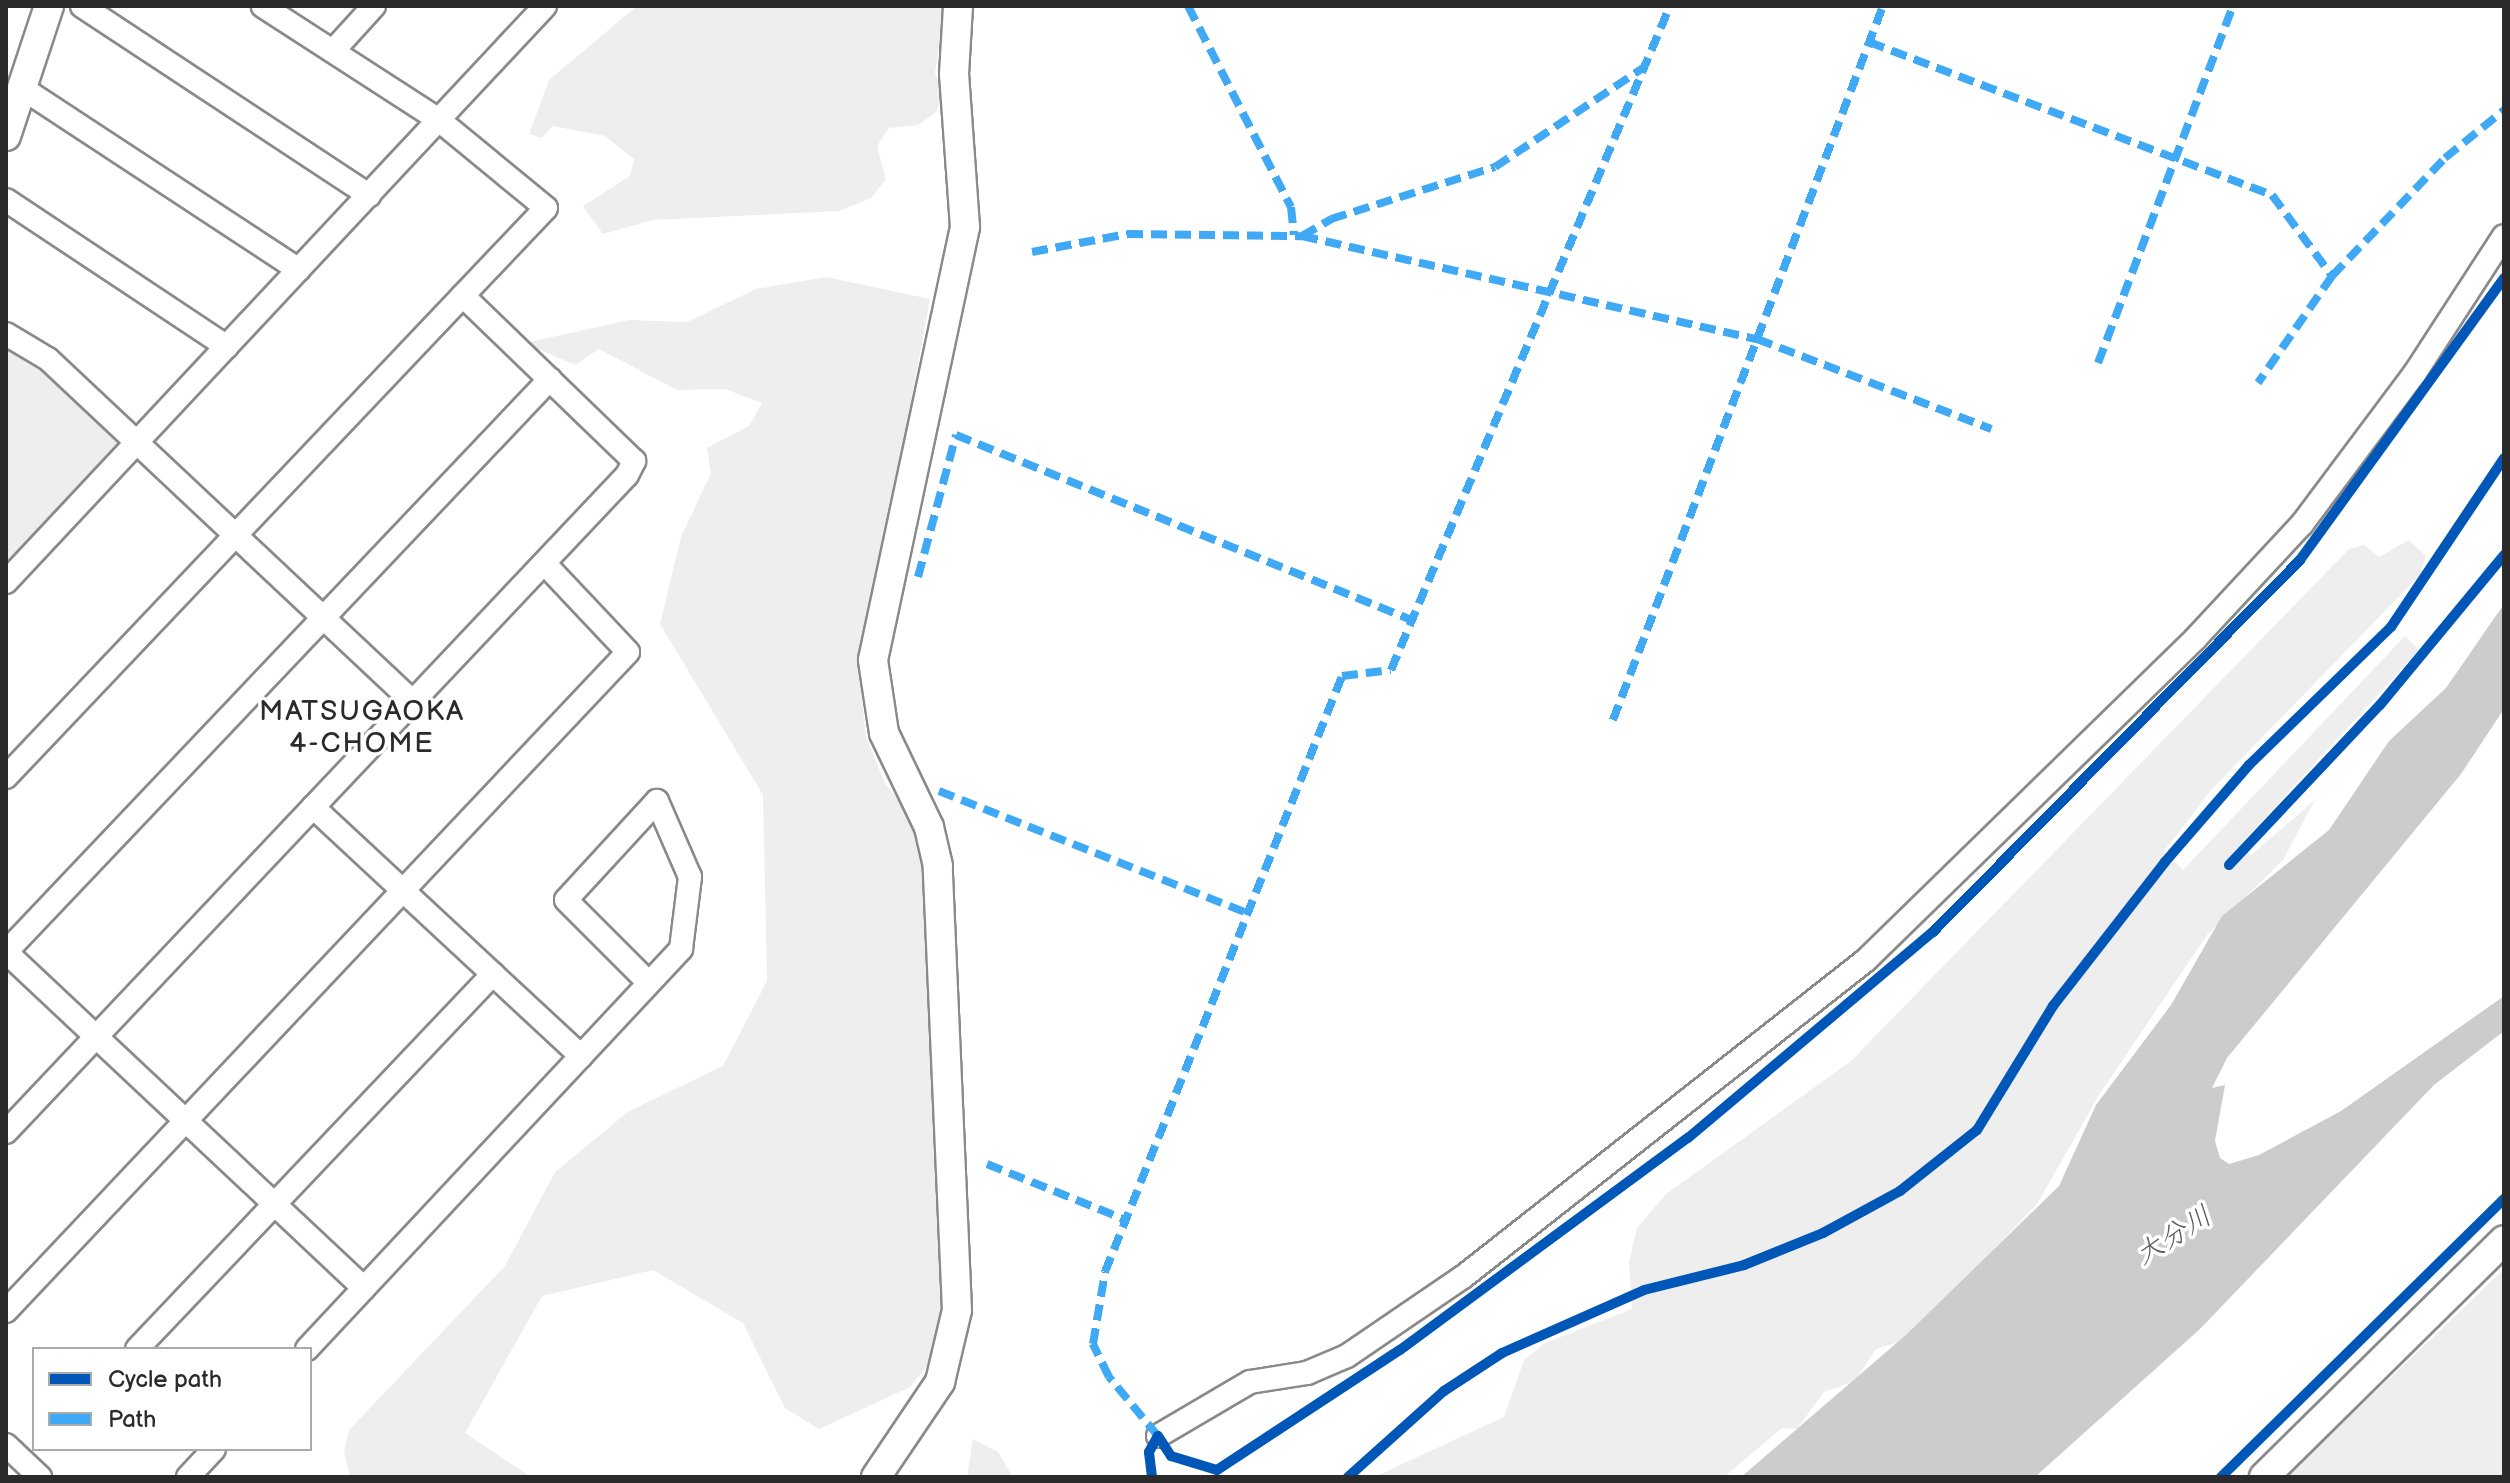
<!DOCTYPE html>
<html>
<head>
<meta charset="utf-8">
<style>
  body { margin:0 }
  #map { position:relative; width:2510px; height:1483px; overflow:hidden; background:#fff; font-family:"Balsamiq Sans","Klee One",sans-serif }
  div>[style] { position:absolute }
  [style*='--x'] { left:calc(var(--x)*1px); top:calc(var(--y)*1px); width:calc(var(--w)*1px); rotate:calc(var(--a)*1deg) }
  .built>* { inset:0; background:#eee }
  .water>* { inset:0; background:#ccc }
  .roads { filter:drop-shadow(2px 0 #8a8a8a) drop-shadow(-2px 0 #8a8a8a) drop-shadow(0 2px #8a8a8a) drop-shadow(0 -2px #8a8a8a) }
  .minor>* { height:22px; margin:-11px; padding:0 11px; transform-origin:11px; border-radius:11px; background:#fff }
  .tertiary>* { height:28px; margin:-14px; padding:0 14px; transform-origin:14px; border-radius:14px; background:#fff }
  .quiet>* { height:8px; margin-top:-4px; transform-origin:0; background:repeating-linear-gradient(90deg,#3fa9f5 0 16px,transparent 0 24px) }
  .cycleway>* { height:10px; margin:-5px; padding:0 5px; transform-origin:5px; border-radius:5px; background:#0057b8 }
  span { translate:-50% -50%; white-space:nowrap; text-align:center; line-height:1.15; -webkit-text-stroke:7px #fff; paint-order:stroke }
  .neighbourhood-label { font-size:28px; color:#2b2b2b; letter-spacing:2px }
  .water-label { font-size:28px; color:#5c5c5c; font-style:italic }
  .frame { position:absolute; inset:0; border:8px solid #2b2b2b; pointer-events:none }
  .legend { position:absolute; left:32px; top:1347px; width:280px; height:104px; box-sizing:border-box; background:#fff; border:2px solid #aaa; margin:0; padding:10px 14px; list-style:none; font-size:24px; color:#2b2b2b }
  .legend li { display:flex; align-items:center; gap:16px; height:40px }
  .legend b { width:40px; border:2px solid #aaa }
</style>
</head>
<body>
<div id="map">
  <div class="built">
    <i style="clip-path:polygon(637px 6px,945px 6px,935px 73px,944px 96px,935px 113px,918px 125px,889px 128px,877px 146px,886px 179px,871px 198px,839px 211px,653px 220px,603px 234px,583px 206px,630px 176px,634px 159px,605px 136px,553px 126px,542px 138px,529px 134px,549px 80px)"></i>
    <i style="clip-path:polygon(826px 277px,930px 299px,860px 680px,866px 737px,885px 783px,908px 812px,927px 876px,948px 1252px,940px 1350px,910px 1387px,819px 1429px,785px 1408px,743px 1323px,653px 1270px,542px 1296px,465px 1433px,531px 1477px,350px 1477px,344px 1451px,349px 1430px,505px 1266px,555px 1172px,629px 1111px,723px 1066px,767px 981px,763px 795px,660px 624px,681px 537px,711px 473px,707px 448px,749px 426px,762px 403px,725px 389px,677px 390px,599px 349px,575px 365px,525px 343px,629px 320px,687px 322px,756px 289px)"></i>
    <i style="clip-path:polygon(6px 343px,40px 363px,117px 436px,118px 446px,6px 566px)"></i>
    <i style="clip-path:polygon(2409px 540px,2426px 556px,2419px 576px,2212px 789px,2164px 851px,2183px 870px,2405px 636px,2419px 650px,2239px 846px,2251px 855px,2315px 800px,2283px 860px,2207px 935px,2099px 1095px,2037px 1204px,1908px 1339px,1876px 1349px,1855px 1381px,1824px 1392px,1797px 1429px,1782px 1428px,1724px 1477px,1374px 1477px,1504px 1417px,1524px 1360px,1545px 1343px,1632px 1309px,1629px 1262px,1637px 1228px,1666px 1194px,1851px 1061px,2349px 549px,2364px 545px,2379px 557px)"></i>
    <i style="clip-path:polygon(2504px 1269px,2504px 1477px,2285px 1477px,2406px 1363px)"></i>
    <i style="clip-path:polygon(973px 1439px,998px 1452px,1013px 1477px,967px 1477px)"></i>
  </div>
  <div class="water">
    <i style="clip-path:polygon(2504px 604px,2504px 709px,2461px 774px,2227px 1058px,2212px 1088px,2225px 1085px,2215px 1141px,2220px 1158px,2229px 1164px,2259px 1155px,2341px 1111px,2504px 996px,2504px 1031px,2434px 1085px,2200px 1329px,2035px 1477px,1741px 1477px,1907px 1334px,2059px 1186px,2096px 1105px,2171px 1005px,2222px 916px,2329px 830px,2389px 741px,2446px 688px)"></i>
  </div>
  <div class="roads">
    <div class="minor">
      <i style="--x:82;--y:6;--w:344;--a:33.4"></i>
      <i style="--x:333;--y:51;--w:61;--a:-47.7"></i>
      <i style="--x:22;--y:88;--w:331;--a:33.3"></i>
      <i style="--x:6;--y:200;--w:265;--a:33.6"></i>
      <i style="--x:6;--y:334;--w:49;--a:30.8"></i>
      <i style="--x:48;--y:359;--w:501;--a:43.22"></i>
      <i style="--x:6;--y:582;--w:789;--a:-46.9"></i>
      <i style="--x:6;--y:777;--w:784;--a:-46.5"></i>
      <i style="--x:546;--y:208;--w:139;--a:-140.6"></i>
      <i style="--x:439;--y:120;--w:210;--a:-147.1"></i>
      <i style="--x:313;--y:807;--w:366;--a:42.9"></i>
      <i style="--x:6;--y:952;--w:790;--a:-46.49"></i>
      <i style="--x:6;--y:952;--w:491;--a:43.2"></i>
      <i style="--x:6;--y:1132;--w:904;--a:-46.61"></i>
      <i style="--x:627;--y:475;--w:16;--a:-63"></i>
      <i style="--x:634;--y:461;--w:238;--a:-136"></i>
      <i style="--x:6;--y:1311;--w:906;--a:-46.65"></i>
      <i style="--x:628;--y:652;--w:122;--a:-133.3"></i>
      <i style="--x:137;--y:1349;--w:517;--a:-46.49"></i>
      <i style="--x:307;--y:1349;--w:548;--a:-46.92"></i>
      <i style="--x:681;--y:949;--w:73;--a:-82.9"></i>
      <i style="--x:690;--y:877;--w:83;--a:-113.5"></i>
      <i style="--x:657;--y:801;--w:134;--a:132.6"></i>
      <i style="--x:566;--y:900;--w:117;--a:45"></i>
      <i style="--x:1158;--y:1436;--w:107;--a:-30.4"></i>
      <i style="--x:1250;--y:1382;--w:58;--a:-9"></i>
      <i style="--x:1307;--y:1373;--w:43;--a:-23"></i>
      <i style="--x:1347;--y:1356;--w:140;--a:-34.3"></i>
      <i style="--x:1463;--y:1277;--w:513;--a:-38.19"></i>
      <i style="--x:1866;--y:960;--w:460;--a:-44.3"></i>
      <i style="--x:2195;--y:639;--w:157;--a:-47.1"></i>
      <i style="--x:2302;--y:524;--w:189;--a:-53.2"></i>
      <i style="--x:2415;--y:373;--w:163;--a:-57"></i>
      <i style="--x:6;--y:1445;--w:47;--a:43.3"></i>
      <i style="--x:188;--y:1477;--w:38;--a:-47"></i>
    </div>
    <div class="tertiary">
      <i style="--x:6;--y:136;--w:137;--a:-71.7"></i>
      <i style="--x:876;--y:1477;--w:115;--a:-56"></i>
      <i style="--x:940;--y:1382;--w:74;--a:-76.7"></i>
      <i style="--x:957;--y:1310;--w:444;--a:-92.5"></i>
      <i style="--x:938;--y:866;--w:40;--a:-103"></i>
      <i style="--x:929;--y:827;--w:104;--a:-115.6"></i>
      <i style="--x:884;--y:733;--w:74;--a:-98.6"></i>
      <i style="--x:873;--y:660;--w:443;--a:-78"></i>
      <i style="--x:965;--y:227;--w:153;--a:-94.1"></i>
      <i style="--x:954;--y:74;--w:68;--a:-86.6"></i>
      <i style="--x:2264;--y:1477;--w:337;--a:-44.6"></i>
    </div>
  </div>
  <div class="quiet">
    <i style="--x:1188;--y:6;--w:226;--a:62.9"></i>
    <i style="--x:1291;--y:207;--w:28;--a:84"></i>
    <i style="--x:1869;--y:42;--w:431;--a:20.8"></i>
    <i style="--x:2272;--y:195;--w:101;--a:53.5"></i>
    <i style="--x:2332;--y:276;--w:130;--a:124.7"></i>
    <i style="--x:1302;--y:236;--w:34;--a:-30"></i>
    <i style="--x:1331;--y:219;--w:172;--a:-17.6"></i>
    <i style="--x:1495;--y:167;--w:178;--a:-33.8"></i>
    <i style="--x:1032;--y:252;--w:97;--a:-10.7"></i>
    <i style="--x:1127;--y:234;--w:175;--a:0.7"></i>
    <i style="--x:1302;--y:236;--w:467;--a:12.8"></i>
    <i style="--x:1757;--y:339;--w:251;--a:21"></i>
    <i style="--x:2332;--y:276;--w:163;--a:-46.2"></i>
    <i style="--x:2445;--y:158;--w:76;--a:-39.1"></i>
    <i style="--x:2098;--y:363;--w:382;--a:-69.3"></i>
    <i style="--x:918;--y:577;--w:147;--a:-75"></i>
    <i style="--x:956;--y:435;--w:491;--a:22.1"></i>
    <i style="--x:1613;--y:720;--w:763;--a:-69.29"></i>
    <i style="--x:939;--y:791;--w:331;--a:21.6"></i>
    <i style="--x:987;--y:1164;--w:150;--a:21.9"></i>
    <i style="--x:1158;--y:1436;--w:77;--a:-129.7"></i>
    <i style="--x:1109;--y:1377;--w:37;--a:-116"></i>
    <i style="--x:1093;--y:1344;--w:73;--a:-80.5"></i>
    <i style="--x:1105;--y:1272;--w:641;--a:-68.31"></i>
    <i style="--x:1342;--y:676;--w:49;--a:-7"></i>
    <i style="--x:1391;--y:670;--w:720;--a:-67.21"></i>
  </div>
  <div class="cycleway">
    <i style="--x:2229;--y:865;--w:220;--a:-46.7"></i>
    <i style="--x:2380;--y:705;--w:195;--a:-50.4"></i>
    <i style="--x:1152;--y:1477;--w:25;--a:-97"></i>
    <i style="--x:1149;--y:1452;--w:18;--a:-61"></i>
    <i style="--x:1158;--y:1436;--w:24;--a:57"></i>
    <i style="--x:1171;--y:1456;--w:48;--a:16.9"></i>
    <i style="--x:1217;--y:1470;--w:219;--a:-33.3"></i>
    <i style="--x:1400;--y:1350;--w:358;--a:-36.4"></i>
    <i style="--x:1688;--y:1138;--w:320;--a:-40.1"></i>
    <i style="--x:1933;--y:932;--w:523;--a:-45.39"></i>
    <i style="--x:2300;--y:560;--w:348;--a:-54.1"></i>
    <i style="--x:1348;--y:1477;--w:129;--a:-41.9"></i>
    <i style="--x:1444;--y:1391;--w:69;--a:-33.2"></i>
    <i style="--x:1502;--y:1353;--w:155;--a:-23.9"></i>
    <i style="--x:1644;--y:1290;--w:103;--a:-14"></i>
    <i style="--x:1744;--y:1265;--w:85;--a:-22.1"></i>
    <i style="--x:1823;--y:1233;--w:88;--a:-28.6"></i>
    <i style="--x:1900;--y:1191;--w:98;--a:-38.4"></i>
    <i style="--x:1977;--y:1130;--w:145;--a:-58.5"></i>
    <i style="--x:2053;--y:1006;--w:182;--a:-52.1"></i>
    <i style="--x:2165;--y:862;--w:128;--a:-49.1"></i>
    <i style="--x:2249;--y:765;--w:198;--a:-44.2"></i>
    <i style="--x:2391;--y:627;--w:203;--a:-56.2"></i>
    <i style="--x:2221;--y:1477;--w:397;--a:-44.5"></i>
  </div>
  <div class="neighbourhood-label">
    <span style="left:362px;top:728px">MATSUGAOKA<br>4-CHOME</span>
  </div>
  <div class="water-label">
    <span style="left:2174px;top:1236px;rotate:-32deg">大分川</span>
  </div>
  <div class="frame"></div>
  <ul class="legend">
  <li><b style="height:10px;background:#0057b8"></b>Cycle path</li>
  <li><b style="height:10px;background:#3fa9f5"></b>Path</li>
  </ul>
</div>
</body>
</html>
